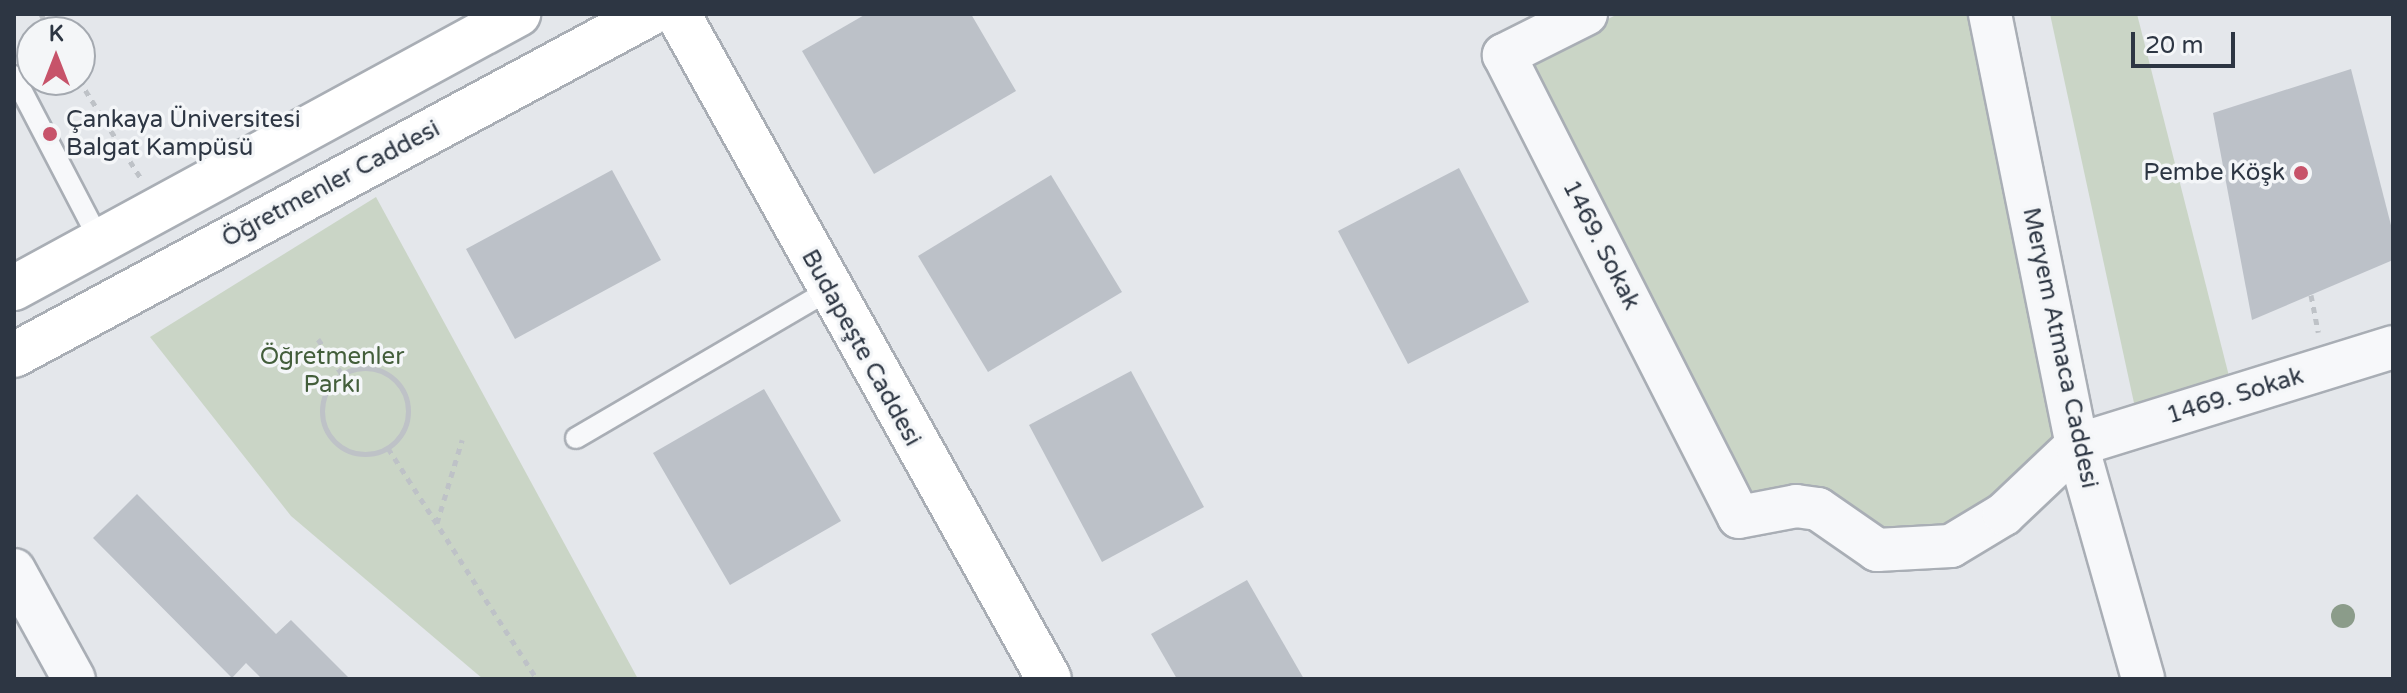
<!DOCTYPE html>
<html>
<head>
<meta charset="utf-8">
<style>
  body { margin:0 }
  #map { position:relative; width:2407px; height:693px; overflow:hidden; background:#e4e7eb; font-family:"Varela Round",sans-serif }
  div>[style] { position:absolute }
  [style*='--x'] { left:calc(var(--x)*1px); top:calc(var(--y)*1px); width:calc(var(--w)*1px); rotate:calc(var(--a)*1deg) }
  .green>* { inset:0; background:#cad5c6 }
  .building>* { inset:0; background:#bcc1c8 }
  .path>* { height:5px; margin-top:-2.5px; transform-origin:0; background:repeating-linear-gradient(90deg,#bec2c7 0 6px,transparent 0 12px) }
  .path>.ring { margin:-2.5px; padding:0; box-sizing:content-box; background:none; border:5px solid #bec2c7; border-radius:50% }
  .roads { filter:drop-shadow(2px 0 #a9aeb5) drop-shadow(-2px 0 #a9aeb5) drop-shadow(0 2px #a9aeb5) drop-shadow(0 -2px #a9aeb5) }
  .lane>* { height:20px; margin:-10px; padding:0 10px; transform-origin:10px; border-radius:10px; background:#f7f8fa }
  .street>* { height:42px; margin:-21px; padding:0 21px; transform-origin:21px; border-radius:21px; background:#f7f8fa }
  .secondary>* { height:44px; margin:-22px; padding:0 22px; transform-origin:22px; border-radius:22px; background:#fff }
  .trees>* { width:24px; height:24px; margin:-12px; border-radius:50%; background:#8b9c8a }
  .dots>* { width:22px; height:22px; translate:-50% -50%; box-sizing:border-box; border:4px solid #f4f6f8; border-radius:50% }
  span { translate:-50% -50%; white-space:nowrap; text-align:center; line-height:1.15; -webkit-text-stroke:7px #f4f6f8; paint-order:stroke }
  .poi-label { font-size:24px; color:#2d3643 }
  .left { translate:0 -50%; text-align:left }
  .right { translate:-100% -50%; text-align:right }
  .street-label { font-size:24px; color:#2d3643 }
  .park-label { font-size:24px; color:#435e3b }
  .frame { position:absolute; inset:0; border:16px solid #2d3643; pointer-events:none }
  .north { position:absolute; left:16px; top:16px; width:80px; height:80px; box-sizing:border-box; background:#f4f6f8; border:2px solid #a4a9b0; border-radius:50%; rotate:0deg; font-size:22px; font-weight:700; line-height:32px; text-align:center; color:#2d3643 }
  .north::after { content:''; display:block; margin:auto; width:28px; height:36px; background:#c7536a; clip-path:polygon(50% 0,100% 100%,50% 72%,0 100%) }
  .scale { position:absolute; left:2131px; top:32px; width:104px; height:36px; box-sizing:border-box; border:4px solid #2d3643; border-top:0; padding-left:10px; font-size:24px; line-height:28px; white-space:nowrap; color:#2d3643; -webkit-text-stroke:6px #f4f6f8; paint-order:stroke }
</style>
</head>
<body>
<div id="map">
  <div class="green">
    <i style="clip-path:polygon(1618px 14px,1977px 14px,2061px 442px,1945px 534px,1879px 535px,1745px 501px,1521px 62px)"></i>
    <i style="clip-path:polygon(2050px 14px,2137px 14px,2231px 384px,2134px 403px)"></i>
    <i style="clip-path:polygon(376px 197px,638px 679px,483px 679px,291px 516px,150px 337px)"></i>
  </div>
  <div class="building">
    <i style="clip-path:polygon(866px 14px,971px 14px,1016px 91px,874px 174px,802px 51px)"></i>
    <i style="clip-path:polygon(2351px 69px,2393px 233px,2393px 260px,2252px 320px,2213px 113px)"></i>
    <i style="clip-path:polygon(1459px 168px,1529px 302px,1408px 364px,1338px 231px)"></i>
    <i style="clip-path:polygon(612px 170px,661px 260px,515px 339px,466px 249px)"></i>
    <i style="clip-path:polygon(1051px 175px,1122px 292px,988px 372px,918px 256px)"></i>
    <i style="clip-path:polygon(1131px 371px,1204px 507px,1102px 562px,1029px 425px)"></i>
    <i style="clip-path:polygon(764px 389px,841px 521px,730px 585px,653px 453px)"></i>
    <i style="clip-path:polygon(137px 494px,276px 634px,291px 620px,350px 679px,262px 679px,246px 663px,232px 678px,93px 538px)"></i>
    <i style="clip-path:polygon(1247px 580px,1304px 679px,1177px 679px,1151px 634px)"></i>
  </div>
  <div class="path">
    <i style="--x:41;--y:14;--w:20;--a:63"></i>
    <i style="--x:79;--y:80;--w:115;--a:57.8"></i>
    <i style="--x:2311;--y:295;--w:38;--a:79"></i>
    <i style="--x:318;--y:339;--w:42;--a:55.6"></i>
    <i class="ring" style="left:322px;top:368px;width:81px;height:81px"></i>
    <i style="--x:388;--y:448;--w:275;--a:57.2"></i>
    <i style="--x:437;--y:523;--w:87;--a:-73.2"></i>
  </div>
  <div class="roads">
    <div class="lane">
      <i style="--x:14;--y:76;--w:186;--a:62.5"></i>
      <i style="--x:576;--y:438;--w:292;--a:-30.3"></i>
    </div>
    <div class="street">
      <i style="--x:1586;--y:14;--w:92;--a:153.4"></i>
      <i style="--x:1504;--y:55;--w:518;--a:63.04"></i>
      <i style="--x:1739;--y:517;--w:58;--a:-10.9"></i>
      <i style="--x:1796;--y:506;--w:22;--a:8"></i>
      <i style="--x:1818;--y:509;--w:72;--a:34.8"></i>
      <i style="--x:1877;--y:550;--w:74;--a:-3.1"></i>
      <i style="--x:1951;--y:546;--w:62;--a:-31.1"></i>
      <i style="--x:2004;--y:514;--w:100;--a:-43.4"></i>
      <i style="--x:2077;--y:445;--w:331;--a:-17.2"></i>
      <i style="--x:1990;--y:14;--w:440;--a:78.6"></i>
      <i style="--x:2077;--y:445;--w:243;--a:74.2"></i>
      <i style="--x:14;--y:570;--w:124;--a:61.2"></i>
    </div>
    <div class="secondary">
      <i style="--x:678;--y:14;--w:761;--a:60.84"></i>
      <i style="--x:14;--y:288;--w:574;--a:-28.53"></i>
      <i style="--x:14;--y:355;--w:721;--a:-28.24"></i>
    </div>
  </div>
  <div class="trees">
    <i style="left:2343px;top:616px"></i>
  </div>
  <div class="dots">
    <i style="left:50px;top:134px;background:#c7536a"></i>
    <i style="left:2301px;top:173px;background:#c7536a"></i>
  </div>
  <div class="poi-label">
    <span class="left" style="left:66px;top:134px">Çankaya Üniversitesi<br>Balgat Kampüsü</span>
    <span class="right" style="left:2285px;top:173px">Pembe Köşk</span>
  </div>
  <div class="street-label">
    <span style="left:331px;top:184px;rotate:-28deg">Öğretmenler Caddesi</span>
    <span style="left:1601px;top:245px;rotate:63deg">1469. Sokak</span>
    <span style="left:861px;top:348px;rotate:61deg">Budapeşte Caddesi</span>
    <span style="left:2060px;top:348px;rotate:78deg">Meryem Atmaca Caddesi</span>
    <span style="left:2235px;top:396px;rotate:-17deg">1469. Sokak</span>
  </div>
  <div class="park-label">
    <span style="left:332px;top:371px">Öğretmenler<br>Parkı</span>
  </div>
  <div class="frame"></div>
  <div class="north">K</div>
  <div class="scale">20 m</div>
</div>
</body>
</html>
